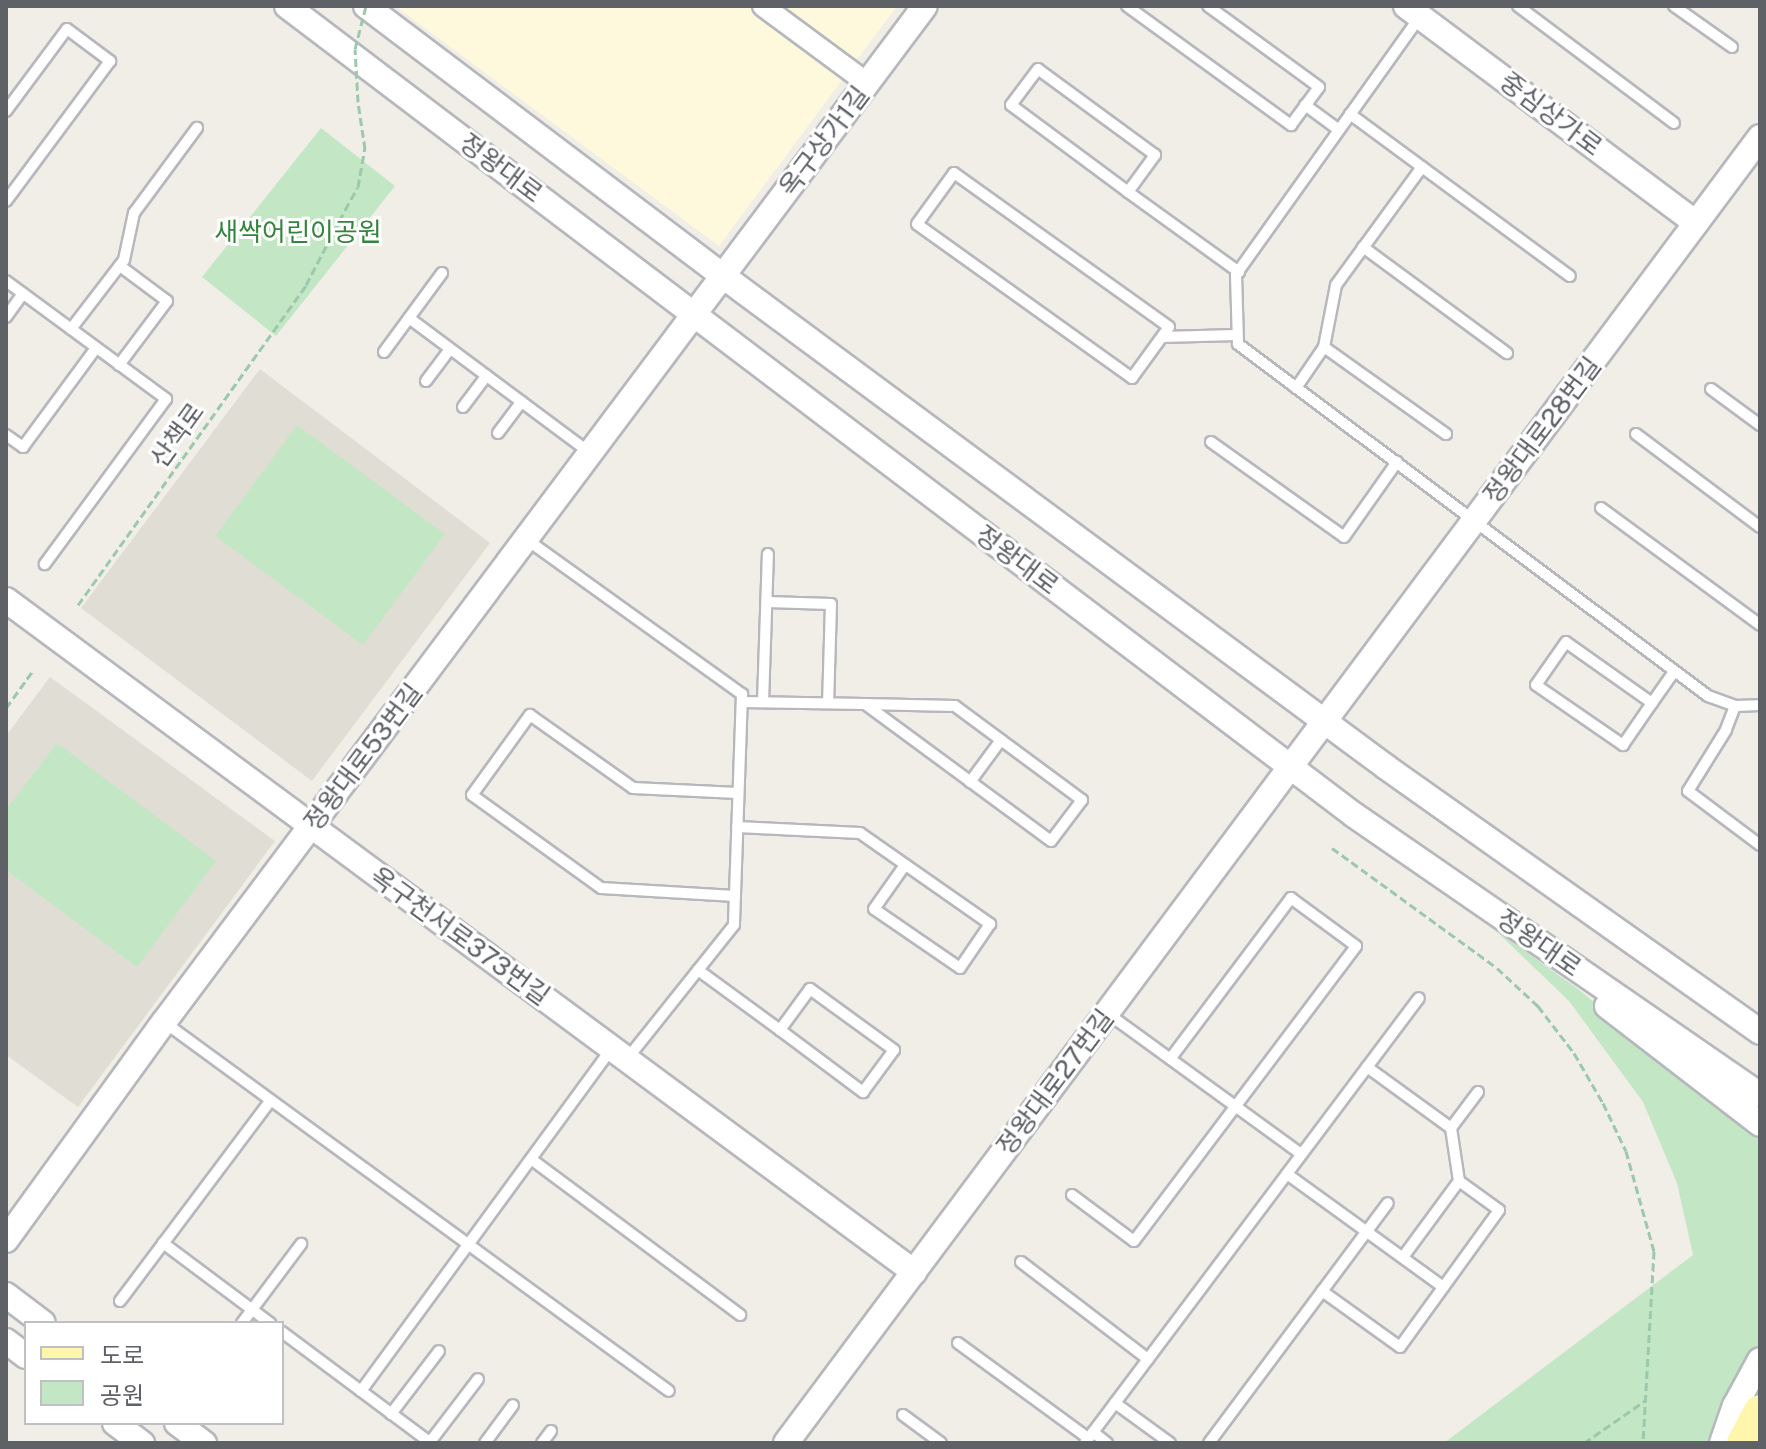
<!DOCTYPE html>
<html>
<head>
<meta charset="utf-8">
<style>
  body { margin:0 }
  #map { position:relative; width:1766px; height:1449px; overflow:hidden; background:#f0eee6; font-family:"Public Sans","Noto Sans KR",sans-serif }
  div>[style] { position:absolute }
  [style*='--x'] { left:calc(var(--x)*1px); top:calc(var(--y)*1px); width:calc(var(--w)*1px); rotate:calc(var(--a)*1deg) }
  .commercial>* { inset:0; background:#fef8dd }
  .education>* { inset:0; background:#e0ddd4 }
  .green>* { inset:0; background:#c3e7c5 }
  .path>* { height:3px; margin-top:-1.5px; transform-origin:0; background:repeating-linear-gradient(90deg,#9cc8ab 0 8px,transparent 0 12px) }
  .roads { filter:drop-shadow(2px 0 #b6b8bd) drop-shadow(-2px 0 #b6b8bd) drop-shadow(0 2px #b6b8bd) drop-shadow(0 -2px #b6b8bd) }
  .service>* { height:10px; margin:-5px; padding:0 5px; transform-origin:5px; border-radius:5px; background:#fff }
  .minor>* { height:20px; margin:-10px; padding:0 10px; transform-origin:10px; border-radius:10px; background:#fff }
  .tertiary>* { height:24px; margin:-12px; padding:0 12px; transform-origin:12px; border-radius:12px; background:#fff }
  .primary>* { height:32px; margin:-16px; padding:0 16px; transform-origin:16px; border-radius:16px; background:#fef6ad }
  .path-bridge>* { height:3px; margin-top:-1.5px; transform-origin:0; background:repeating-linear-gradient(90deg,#9cc8ab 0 8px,transparent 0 12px) }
  span { translate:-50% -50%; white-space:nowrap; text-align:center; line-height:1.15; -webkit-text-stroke:6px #fff; paint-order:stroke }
  .street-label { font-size:26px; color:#5e6166 }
  .park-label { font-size:26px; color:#36853e }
  .frame { position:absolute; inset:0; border:8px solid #5e6166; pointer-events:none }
  .legend { position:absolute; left:24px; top:1321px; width:260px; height:104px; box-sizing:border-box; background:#fff; border:2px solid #bfc0c2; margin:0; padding:10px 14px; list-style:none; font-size:24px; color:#5e6166 }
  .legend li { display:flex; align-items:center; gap:16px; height:40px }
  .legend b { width:40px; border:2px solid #bfc0c2 }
</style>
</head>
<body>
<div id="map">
  <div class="commercial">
    <i style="clip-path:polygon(395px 6px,897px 6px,719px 246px)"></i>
  </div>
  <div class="education">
    <i style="clip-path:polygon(260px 369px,490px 543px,312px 781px,81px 608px)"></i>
    <i style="clip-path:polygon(50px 677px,275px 841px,78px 1107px,6px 1055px,6px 736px)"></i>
  </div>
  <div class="green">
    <i style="clip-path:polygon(321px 128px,395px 186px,276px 336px,202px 277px)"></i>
    <i style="clip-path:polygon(297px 425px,445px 534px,363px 645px,215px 536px)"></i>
    <i style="clip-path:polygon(57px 743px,216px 861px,137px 967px,6px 870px,6px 810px)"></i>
    <i style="clip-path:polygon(1495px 930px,1578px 989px,1760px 1138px,1760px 1348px,1714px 1428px,1710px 1443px,1444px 1443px,1693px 1255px,1677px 1183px,1643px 1102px,1569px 1001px)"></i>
  </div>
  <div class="path">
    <i style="--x:78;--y:605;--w:393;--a:-54.5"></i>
    <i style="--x:306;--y:285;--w:85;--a:-62.5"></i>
    <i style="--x:6;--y:708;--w:48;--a:-54.3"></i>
    <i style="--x:1332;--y:848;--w:204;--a:36"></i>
    <i style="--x:1497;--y:968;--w:56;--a:42.8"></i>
    <i style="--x:1538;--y:1006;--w:59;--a:52.5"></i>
    <i style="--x:1574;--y:1053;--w:58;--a:59.9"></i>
    <i style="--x:1603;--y:1103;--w:53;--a:64.4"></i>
    <i style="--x:1626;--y:1151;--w:104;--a:74.4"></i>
    <i style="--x:1654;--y:1251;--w:192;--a:93.3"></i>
    <i style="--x:1584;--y:1443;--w:75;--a:-34.7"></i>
  </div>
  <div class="roads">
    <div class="service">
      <i style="--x:1127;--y:6;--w:203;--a:36"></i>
      <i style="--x:1291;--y:125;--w:47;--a:-53.6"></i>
      <i style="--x:1319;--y:87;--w:137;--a:-143.9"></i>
      <i style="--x:1518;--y:6;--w:195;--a:36.9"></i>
      <i style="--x:1674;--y:6;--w:71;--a:35.3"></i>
      <i style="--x:1419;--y:18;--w:315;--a:125.5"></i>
      <i style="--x:1236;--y:275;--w:69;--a:88.3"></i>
      <i style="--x:1238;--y:344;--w:587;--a:36.83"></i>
      <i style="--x:1708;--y:696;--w:29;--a:20"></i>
      <i style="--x:1735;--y:706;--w:25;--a:-2"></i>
      <i style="--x:1305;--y:105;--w:42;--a:36.3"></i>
      <i style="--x:6;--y:111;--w:102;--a:-53.4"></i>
      <i style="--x:67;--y:29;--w:54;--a:36.7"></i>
      <i style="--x:110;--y:61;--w:174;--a:126.6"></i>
      <i style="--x:1350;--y:114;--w:273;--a:36.4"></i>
      <i style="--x:954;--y:173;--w:264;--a:35.6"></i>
      <i style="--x:1169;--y:327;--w:63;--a:126"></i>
      <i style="--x:1132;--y:378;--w:264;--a:-144.4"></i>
      <i style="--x:917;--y:224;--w:63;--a:-54"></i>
      <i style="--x:1128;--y:192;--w:46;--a:-53.9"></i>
      <i style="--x:1155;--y:155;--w:145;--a:-143.7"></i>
      <i style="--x:1038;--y:69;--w:45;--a:126.9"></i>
      <i style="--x:1011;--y:105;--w:146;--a:36.6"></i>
      <i style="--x:1128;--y:192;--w:137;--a:35.8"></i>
      <i style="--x:1363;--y:247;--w:179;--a:36.4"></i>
      <i style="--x:6;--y:281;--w:199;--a:36.4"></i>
      <i style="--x:166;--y:399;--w:205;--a:126.3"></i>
      <i style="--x:6;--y:317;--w:29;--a:-54"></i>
      <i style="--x:409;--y:318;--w:226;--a:36.7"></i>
      <i style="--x:71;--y:329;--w:87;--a:-52.5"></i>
      <i style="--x:124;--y:260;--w:48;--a:-78"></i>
      <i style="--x:134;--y:213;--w:106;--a:-53.5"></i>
      <i style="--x:1162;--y:337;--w:75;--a:-1.5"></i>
      <i style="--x:1324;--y:347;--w:150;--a:35.5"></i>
      <i style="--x:384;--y:352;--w:98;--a:-53.7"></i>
      <i style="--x:119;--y:365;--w:80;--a:-53.1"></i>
      <i style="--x:167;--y:301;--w:59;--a:-143.3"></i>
      <i style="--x:426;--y:381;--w:40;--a:-53"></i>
      <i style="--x:1296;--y:388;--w:50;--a:-55.7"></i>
      <i style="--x:1324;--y:347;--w:63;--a:-79"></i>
      <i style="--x:1336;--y:285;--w:146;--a:-53.9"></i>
      <i style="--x:1711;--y:389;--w:61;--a:36.3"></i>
      <i style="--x:463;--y:407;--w:39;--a:-53"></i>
      <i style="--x:498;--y:433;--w:39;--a:-53"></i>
      <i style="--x:1636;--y:434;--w:155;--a:36.9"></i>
      <i style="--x:6;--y:435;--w:21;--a:35"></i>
      <i style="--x:23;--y:447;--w:123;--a:-53.6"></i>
      <i style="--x:1211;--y:442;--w:163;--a:35.5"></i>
      <i style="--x:1344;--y:537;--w:92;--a:-54.8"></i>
      <i style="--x:1601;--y:508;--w:197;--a:36.3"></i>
      <i style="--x:526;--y:539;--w:266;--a:35.7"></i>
      <i style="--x:742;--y:694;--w:231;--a:92"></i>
      <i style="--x:734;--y:925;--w:171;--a:128.6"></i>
      <i style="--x:767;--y:602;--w:64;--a:1.8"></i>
      <i style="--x:831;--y:604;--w:99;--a:91.7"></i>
      <i style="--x:742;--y:702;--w:123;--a:0.9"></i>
      <i style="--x:865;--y:704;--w:90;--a:1.3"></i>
      <i style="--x:955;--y:706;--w:158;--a:36.5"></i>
      <i style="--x:1082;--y:800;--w:51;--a:127.1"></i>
      <i style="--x:1051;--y:841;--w:231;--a:-143.6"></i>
      <i style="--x:763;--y:702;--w:148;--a:-88.1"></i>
      <i style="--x:1652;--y:703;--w:105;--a:-144.7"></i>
      <i style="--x:1566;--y:642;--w:52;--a:124.9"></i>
      <i style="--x:1536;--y:685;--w:106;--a:34.6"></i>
      <i style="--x:1623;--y:745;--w:51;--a:-55.4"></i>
      <i style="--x:1652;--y:703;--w:39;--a:-55"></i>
      <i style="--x:1735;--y:706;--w:26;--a:111"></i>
      <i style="--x:1726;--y:730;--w:72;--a:121.9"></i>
      <i style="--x:1688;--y:791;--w:90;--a:36.9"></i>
      <i style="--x:970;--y:782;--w:52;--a:-53.6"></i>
      <i style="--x:737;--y:827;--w:123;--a:2.8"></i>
      <i style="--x:860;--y:833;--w:159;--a:35"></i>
      <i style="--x:990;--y:924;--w:53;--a:124.3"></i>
      <i style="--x:960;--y:968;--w:104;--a:-145.5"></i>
      <i style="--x:874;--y:909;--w:54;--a:-54.8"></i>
      <i style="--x:735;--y:896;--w:134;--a:-176.6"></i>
      <i style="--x:601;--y:888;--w:159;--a:-144.2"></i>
      <i style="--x:472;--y:795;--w:99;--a:-54.1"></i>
      <i style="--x:530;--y:715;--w:126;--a:35.3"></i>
      <i style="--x:633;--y:788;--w:105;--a:2.7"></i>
      <i style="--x:698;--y:970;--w:102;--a:36.2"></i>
      <i style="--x:780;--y:1030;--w:104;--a:36.8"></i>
      <i style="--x:863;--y:1092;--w:52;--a:-53.6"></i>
      <i style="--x:894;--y:1050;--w:104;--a:-144"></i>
      <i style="--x:810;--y:989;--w:51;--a:126.2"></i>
      <i style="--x:1107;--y:1013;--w:240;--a:36"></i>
      <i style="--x:164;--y:1022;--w:625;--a:36.16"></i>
      <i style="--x:1367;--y:1067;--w:104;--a:36"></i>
      <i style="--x:1451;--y:1128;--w:54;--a:81.4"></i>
      <i style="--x:1459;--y:1181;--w:94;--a:126.4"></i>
      <i style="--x:1451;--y:1128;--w:45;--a:-53.1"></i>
      <i style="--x:531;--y:1159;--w:261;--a:36.7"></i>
      <i style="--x:1287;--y:1174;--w:193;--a:35.9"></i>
      <i style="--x:1072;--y:1195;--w:77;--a:36.6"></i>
      <i style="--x:1134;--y:1241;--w:369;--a:-53"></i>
      <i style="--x:1356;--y:946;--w:81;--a:-143.6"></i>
      <i style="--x:1291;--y:898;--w:201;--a:126.9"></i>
      <i style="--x:163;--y:1243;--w:134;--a:36.8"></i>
      <i style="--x:1021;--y:1262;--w:160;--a:37.4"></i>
      <i style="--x:1322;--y:1291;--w:96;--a:35.7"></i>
      <i style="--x:1400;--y:1347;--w:169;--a:-54.1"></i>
      <i style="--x:1499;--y:1210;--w:49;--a:-144.1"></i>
      <i style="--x:120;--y:1301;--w:251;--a:-53.1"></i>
      <i style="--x:242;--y:1323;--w:99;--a:-53.2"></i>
      <i style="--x:282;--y:1332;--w:186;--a:36.7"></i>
      <i style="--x:958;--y:1343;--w:161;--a:36.2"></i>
      <i style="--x:361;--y:1391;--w:425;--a:-53.8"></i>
      <i style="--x:1115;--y:1403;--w:68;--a:36"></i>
      <i style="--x:391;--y:1414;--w:79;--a:-52.7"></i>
      <i style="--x:903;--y:1415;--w:47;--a:36.4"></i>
      <i style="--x:1093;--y:1432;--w:18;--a:38"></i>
      <i style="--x:430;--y:1442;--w:79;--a:-52.7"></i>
      <i style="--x:485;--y:1443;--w:47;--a:-53.6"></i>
      <i style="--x:542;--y:1443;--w:15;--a:-53"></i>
      <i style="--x:1085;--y:1443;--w:556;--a:-53.11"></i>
      <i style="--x:1209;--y:1443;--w:299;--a:-53.3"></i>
    </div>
    <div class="minor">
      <i style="--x:763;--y:6;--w:129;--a:36.5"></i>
    </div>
    <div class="tertiary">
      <i style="--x:287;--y:6;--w:1339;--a:37.17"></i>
      <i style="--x:1354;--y:815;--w:493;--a:34.6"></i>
      <i style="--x:366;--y:6;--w:448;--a:37.1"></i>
      <i style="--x:723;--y:276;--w:825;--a:36.52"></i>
      <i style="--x:1386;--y:767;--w:458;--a:35.3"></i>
      <i style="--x:1406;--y:6;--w:362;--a:36.8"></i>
      <i style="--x:6;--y:600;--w:1130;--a:36.5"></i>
      <i style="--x:1607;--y:1006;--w:193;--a:37.6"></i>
      <i style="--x:6;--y:1240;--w:269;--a:-54.1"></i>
      <i style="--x:164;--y:1022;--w:1269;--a:-53.17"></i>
      <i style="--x:6;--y:1295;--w:46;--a:37.1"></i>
      <i style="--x:6;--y:1341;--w:25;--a:37"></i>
      <i style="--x:115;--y:1423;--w:34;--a:37"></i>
      <i style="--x:177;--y:1423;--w:34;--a:37"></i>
      <i style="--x:786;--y:1443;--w:1629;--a:-53.28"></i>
      <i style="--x:1722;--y:1443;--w:39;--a:-71"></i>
      <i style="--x:1735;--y:1406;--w:52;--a:-61.5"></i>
    </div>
    <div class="primary">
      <i style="--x:1743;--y:1443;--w:36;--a:-62"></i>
    </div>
  </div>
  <div class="path-bridge">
    <i style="--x:345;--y:210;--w:26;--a:-61"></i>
    <i style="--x:358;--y:187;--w:39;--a:-80"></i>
    <i style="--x:365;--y:149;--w:48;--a:-98.5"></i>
    <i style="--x:358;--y:102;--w:53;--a:-93.2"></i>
    <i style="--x:355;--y:49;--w:44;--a:-75.7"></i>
  </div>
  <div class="street-label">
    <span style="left:1551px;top:114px;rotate:37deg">중심상가로</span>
    <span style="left:824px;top:141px;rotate:-53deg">옥구상가1길</span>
    <span style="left:501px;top:168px;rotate:37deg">정왕대로</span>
    <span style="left:1542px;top:430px;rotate:-53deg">정왕대로28번길</span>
    <span style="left:177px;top:435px;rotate:-54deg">산책로</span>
    <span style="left:1017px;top:560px;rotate:37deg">정왕대로</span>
    <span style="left:363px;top:757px;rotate:-53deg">정왕대로53번길</span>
    <span style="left:460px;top:936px;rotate:36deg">옥구천서로373번길</span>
    <span style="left:1539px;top:943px;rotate:35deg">정왕대로</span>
    <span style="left:1055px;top:1082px;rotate:-53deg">정왕대로27번길</span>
  </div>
  <div class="park-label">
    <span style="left:298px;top:232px">새싹어린이공원</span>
  </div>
  <div class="frame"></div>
  <ul class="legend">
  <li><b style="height:10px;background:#fef6ad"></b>도로</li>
  <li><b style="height:22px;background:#c3e7c5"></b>공원</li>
  </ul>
</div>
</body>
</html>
